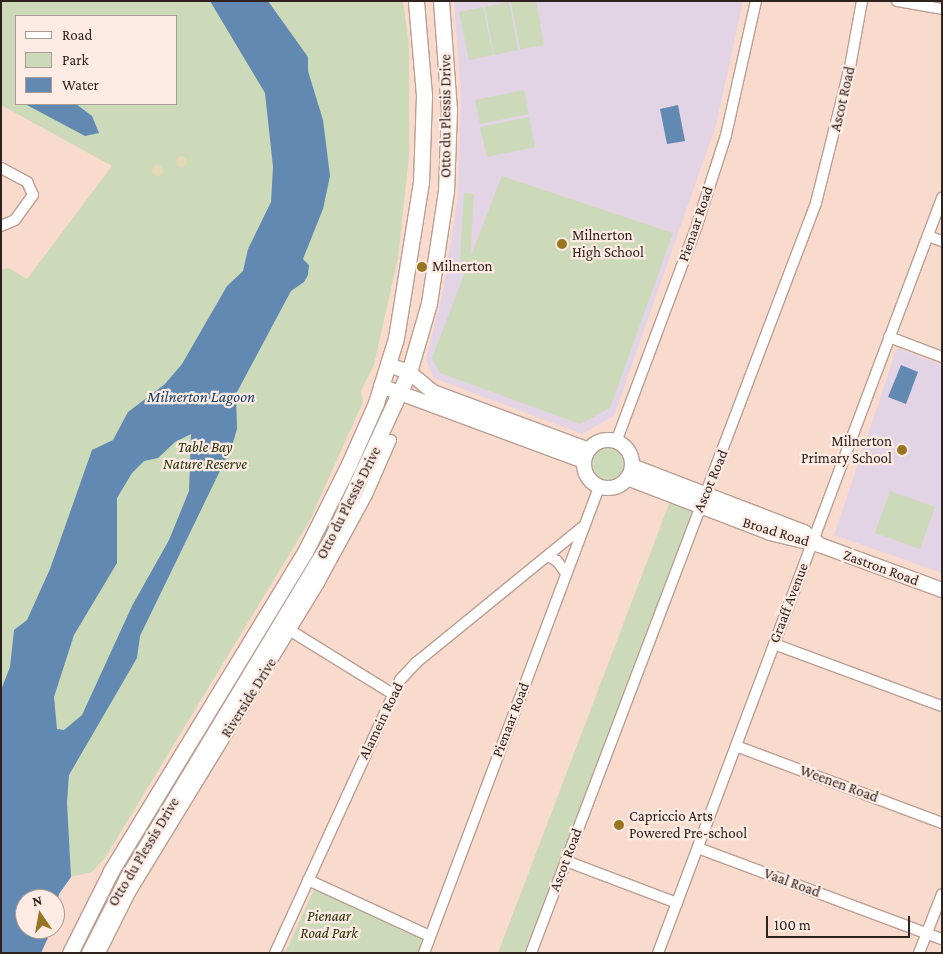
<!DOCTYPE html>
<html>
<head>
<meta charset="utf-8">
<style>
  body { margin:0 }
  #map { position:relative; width:943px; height:954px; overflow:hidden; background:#f9dbce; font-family:"Crimson Pro",serif }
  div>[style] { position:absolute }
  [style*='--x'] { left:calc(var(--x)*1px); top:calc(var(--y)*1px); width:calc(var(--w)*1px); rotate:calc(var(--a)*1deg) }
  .education>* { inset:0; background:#e2d3e5 }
  .green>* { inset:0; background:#cddab9 }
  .round { border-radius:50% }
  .sand>* { inset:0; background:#e3d9b4 }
  .water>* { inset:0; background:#6189b1 }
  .roads { filter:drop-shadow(1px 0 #bb9e92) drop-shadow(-1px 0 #bb9e92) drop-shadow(0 1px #bb9e92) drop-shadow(0 -1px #bb9e92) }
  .street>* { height:10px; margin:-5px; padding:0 5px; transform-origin:5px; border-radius:5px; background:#fff }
  .secondary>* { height:14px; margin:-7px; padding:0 7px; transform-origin:7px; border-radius:7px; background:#fff }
  .secondary>.ring { margin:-7px; padding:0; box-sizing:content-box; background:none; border:14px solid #fff; border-radius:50% }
  .primary>* { height:15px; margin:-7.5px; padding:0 7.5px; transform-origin:7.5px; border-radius:7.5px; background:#fff }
  .dots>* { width:14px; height:14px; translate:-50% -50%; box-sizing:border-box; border:2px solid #feebe3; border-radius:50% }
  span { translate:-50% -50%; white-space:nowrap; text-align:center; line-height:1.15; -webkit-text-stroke:4.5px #feebe3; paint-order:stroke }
  .street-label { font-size:15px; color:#2d221e }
  .poi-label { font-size:15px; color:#2d221e }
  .left { translate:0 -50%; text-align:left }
  .right { translate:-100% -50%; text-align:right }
  .park-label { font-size:15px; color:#253109; font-style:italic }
  .water-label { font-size:16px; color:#134168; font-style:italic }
  .frame { position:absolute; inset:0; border:2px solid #2d221e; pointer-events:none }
  .legend { position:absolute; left:15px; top:15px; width:162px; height:90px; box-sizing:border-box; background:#feebe3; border:1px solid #aa9b94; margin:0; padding:6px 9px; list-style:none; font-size:15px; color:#2d221e }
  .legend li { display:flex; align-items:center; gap:10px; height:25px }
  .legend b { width:25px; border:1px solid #aa9b94 }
  .north { position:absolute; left:15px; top:889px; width:50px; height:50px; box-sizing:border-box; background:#feebe3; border:1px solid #aa9b94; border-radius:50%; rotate:348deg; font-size:14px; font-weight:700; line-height:20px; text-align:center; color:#2d221e }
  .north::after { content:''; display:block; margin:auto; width:18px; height:22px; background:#9a7521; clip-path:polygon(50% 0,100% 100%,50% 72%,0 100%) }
  .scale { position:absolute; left:766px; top:916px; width:144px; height:22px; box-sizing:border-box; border:2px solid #2d221e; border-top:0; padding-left:6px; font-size:15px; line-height:18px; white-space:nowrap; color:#2d221e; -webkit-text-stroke:4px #feebe3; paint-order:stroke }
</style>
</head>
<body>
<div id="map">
  <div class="education">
    <i style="clip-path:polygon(454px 1px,743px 1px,716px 125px,614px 416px,582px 434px,434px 378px,426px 360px,443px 292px,458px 196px,461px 93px)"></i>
    <i style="clip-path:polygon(897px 348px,942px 365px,942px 573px,834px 535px)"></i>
  </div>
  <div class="green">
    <i style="clip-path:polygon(evenodd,1px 1px,403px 1px,409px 45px,409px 156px,398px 258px,374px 365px,361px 391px,363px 402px,309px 522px,105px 858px,92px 872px,71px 877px,59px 894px,55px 916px,55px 899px,25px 899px,25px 929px,52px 929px,41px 953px,1px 953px,1px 269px,9px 268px,27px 279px,112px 166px,1px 105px,1px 1px,16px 16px,176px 16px,176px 104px,16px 104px,16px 16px)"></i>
    <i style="clip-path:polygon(536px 1px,544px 45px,520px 49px,511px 2px)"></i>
    <i style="clip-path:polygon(509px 2px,518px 50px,494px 55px,485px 7px)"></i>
    <i style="clip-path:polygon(483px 7px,493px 55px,469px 60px,459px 12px)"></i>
    <i style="clip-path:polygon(524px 90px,529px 114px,480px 124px,475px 100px)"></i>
    <i style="clip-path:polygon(529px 117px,535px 147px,487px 157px,480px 127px)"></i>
    <i style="clip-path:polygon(502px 176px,673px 233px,610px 408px,580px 424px,440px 373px,432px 358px,469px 262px,460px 261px,464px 193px,474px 194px,470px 258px)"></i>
    <i class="round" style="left:590px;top:446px;width:36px;height:36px"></i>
    <i style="clip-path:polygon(890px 491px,935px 507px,920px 549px,875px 533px)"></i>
    <i style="clip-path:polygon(672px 496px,700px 506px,531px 953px,498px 953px)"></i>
    <i style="clip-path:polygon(315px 887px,425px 936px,419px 953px,285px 953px)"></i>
  </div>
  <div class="sand">
    <i class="round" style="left:175.5px;top:155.5px;width:11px;height:11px"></i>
    <i class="round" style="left:151.5px;top:164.5px;width:11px;height:11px"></i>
  </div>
  <div class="water">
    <i style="clip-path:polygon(evenodd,210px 1px,268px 1px,308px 57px,308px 71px,323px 120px,330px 176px,323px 209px,303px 259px,309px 265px,308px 275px,304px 282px,291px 291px,236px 394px,237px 429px,232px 446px,140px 636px,137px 658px,69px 775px,67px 802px,71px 877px,59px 894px,55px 916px,55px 899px,25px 899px,25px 929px,52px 929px,41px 953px,1px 953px,1px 690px,10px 667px,14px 630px,27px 620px,50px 569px,92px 450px,113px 440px,128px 412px,165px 384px,182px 364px,227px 286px,243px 271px,248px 249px,271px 202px,273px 167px,265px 93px,210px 1px,191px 434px,189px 491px,169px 540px,132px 606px,82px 715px,64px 730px,57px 729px,54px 697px,74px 635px,117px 563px,117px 498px,132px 473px,144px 461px,158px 458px,175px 442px,191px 434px)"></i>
    <i style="clip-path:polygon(25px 104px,76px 104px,92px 116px,99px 133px,85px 136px)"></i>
    <i style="clip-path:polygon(678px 105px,685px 141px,667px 144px,660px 109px)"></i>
    <i style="clip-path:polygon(901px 365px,918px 372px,906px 404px,888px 397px)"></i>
  </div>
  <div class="roads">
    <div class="street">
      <i style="--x:897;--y:1;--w:46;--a:10.1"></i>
      <i style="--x:1;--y:168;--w:30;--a:28"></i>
      <i style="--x:27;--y:182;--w:14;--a:65"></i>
      <i style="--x:33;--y:195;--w:31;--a:126"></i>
      <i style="--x:15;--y:220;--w:15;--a:157"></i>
      <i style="--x:928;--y:236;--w:15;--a:20"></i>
      <i style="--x:889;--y:337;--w:57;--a:20.7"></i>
      <i style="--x:616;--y:442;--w:232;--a:-69.5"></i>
      <i style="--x:697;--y:225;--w:95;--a:-72.1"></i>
      <i style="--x:726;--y:135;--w:137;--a:-77.4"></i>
      <i style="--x:548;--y:556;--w:10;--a:29"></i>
      <i style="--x:557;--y:561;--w:15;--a:53"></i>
      <i style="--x:291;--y:631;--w:120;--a:31.7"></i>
      <i style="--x:774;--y:644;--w:179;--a:20.3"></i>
      <i style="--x:736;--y:746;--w:220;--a:20.5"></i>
      <i style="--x:698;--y:848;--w:260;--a:20.5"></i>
      <i style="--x:566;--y:861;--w:119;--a:20.7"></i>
      <i style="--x:308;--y:880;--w:134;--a:24.7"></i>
      <i style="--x:100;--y:953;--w:67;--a:-63.4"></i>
      <i style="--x:130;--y:893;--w:363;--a:-58.6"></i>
      <i style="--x:319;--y:583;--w:100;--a:-61.4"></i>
      <i style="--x:367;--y:495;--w:60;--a:-66.4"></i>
      <i style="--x:275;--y:953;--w:300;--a:-65.4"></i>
      <i style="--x:400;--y:680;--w:25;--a:-47"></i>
      <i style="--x:417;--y:662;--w:215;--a:-39.2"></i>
      <i style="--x:424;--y:953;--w:498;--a:-69.4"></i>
      <i style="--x:531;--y:953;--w:802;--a:-69.19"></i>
      <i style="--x:816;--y:203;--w:140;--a:-76"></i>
      <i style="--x:850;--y:67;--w:67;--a:-79.7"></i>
      <i style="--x:658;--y:953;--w:807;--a:-69.39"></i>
      <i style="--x:919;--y:953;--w:63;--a:-68.7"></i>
    </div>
    <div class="secondary">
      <i style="--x:388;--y:365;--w:22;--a:18"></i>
      <i style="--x:409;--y:372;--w:31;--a:40"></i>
      <i style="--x:433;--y:392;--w:166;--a:20.4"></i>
      <i style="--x:381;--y:386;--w:216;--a:20.3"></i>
      <i class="ring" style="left:584px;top:440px;width:34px;height:34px"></i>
      <i style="--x:632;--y:466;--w:184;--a:21"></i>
      <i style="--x:804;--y:532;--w:21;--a:39"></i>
      <i style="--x:627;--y:478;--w:153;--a:21"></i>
      <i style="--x:770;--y:533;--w:51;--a:13.5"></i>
      <i style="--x:820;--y:545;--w:130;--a:20.2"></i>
    </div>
    <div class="primary">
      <i style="--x:70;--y:953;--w:92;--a:-63.4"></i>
      <i style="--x:111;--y:871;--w:373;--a:-58.7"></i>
      <i style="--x:305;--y:552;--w:98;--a:-63.4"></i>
      <i style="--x:349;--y:464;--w:67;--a:-66.1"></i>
      <i style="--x:376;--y:403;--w:68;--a:-72.9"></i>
      <i style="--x:396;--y:338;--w:158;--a:-80.9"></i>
      <i style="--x:421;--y:182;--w:87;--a:-88"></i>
      <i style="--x:424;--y:95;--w:94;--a:-94.9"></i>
      <i style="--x:89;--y:953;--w:84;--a:-63.1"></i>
      <i style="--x:127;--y:878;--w:393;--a:-58.9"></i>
      <i style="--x:330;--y:542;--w:187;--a:-65.1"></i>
      <i style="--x:409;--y:372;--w:72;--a:-73.8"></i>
      <i style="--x:429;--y:303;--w:113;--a:-81.4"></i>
      <i style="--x:446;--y:191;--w:81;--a:-87.9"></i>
      <i style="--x:449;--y:110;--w:109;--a:-94.2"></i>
    </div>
  </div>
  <div class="dots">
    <i style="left:562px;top:244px;background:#9a7521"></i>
    <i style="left:422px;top:267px;background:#9a7521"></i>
    <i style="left:902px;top:450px;background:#9a7521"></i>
    <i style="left:619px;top:825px;background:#9a7521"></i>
  </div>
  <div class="street-label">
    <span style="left:843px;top:99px;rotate:-77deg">Ascot Road</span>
    <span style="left:446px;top:116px;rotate:-90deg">Otto du Plessis Drive</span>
    <span style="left:696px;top:224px;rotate:-71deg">Pienaar Road</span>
    <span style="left:711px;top:481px;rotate:-67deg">Ascot Road</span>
    <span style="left:349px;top:503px;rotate:-63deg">Otto du Plessis Drive</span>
    <span style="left:776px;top:532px;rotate:17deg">Broad Road</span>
    <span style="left:881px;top:568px;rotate:20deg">Zastron Road</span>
    <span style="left:789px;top:603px;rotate:-69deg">Graaff Avenue</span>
    <span style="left:249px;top:698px;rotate:-58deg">Riverside Drive</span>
    <span style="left:511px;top:720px;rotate:-69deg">Pienaar Road</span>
    <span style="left:381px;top:721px;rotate:-64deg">Alamein Road</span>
    <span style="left:839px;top:784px;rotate:20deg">Weenen Road</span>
    <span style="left:144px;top:852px;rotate:-59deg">Otto du Plessis Drive</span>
    <span style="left:566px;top:860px;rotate:-69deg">Ascot Road</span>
    <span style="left:792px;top:883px;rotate:20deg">Vaal Road</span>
  </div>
  <div class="poi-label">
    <span class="left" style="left:572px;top:244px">Milnerton<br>High School</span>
    <span class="left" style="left:432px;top:267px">Milnerton</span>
    <span class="right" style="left:892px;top:450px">Milnerton<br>Primary School</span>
    <span class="left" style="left:629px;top:825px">Capriccio Arts<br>Powered Pre-school</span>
  </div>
  <div class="park-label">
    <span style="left:205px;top:456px">Table Bay<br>Nature Reserve</span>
    <span style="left:329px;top:925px">Pienaar<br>Road Park</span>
  </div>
  <div class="water-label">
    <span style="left:201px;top:397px">Milnerton Lagoon</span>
  </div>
  <div class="frame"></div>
  <ul class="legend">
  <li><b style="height:6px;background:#fff"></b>Road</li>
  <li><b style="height:14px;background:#cddab9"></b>Park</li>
  <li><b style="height:14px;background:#6189b1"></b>Water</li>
  </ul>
  <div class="north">N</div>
  <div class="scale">100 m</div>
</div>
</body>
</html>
